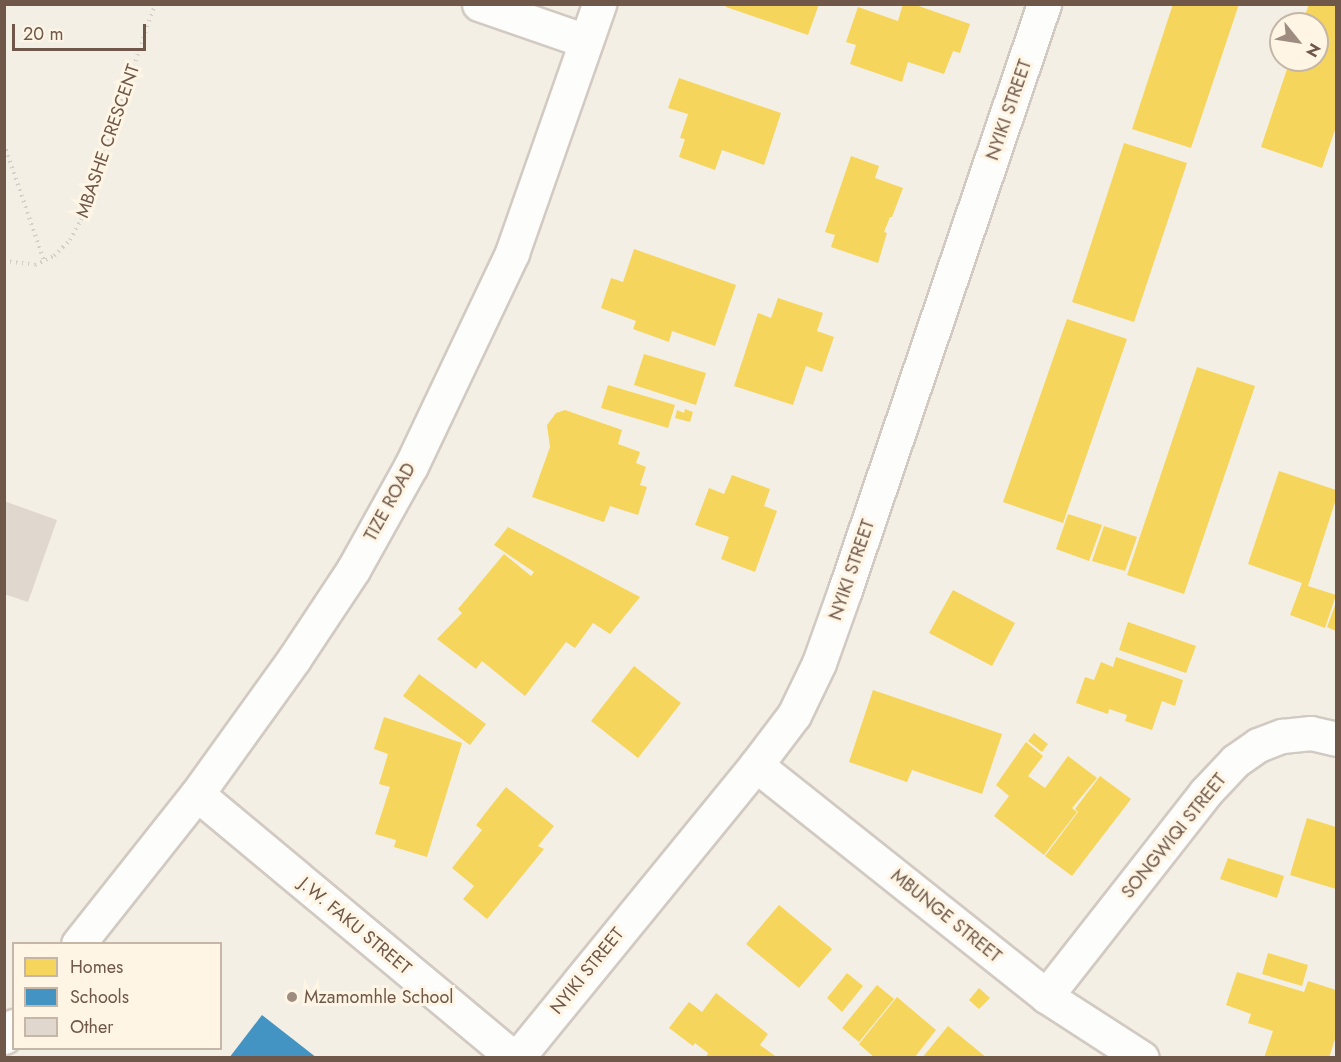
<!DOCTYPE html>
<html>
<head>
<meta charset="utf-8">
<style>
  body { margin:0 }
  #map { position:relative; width:1341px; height:1062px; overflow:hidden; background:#f4efe5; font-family:Jost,sans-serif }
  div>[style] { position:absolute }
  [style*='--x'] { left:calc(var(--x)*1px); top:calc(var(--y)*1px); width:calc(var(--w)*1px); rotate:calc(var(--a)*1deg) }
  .homes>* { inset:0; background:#f6d55c }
  .schools>* { inset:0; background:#4393c3 }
  .building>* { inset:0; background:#e0d7ce }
  .path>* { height:4px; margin-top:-2px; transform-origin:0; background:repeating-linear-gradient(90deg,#d6cfc9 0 1.5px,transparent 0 6px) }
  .roads { filter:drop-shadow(2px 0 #d2cac2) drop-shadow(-2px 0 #d2cac2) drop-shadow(0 2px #d2cac2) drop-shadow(0 -2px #d2cac2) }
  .street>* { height:33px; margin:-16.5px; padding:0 16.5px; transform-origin:16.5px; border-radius:16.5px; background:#fdfdfb }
  .dots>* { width:16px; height:16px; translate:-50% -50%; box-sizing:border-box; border:3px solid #fef5e5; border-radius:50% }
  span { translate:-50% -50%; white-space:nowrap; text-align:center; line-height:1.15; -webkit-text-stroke:6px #fef5e5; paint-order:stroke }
  .street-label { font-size:18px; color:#6f5749 }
  .poi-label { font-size:18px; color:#6f5749 }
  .left { translate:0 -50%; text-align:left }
  .frame { position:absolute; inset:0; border:6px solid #6f5749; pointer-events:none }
  .legend { position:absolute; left:12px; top:942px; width:210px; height:108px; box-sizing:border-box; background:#fef5e5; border:2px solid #c5b6a7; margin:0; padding:8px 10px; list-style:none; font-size:18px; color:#6f5749 }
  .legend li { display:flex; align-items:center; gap:12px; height:30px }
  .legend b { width:30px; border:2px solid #c5b6a7 }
  .north { position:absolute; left:1269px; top:12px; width:60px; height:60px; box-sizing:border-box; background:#fef5e5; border:2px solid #c5b6a7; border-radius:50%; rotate:120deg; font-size:16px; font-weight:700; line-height:24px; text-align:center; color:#6f5749 }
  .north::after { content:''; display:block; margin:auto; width:21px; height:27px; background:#9e8c80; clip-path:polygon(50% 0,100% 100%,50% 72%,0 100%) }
  .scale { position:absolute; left:12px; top:24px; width:134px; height:27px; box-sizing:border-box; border:3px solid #6f5749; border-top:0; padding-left:8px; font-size:18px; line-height:21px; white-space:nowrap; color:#6f5749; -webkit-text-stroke:4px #fef5e5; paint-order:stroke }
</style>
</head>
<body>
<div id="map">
  <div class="homes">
    <i style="clip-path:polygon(727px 4px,819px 4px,808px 35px,726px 7px)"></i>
    <i style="clip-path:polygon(903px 4px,913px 4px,970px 24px,960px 53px,953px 51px,944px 74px,908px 62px,902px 82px,850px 64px,856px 45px,846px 42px,858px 7px,898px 21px)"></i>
    <i style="clip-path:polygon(1173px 4px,1239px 4px,1191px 148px,1132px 129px)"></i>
    <i style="clip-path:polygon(1309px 4px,1336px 4px,1336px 127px,1322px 168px,1261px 147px,1290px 60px,1317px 60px,1317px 24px,1302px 24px)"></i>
    <i style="clip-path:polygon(679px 78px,781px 113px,764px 165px,722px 150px,715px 170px,679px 157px,685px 139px,680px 138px,688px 114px,668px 108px)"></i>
    <i style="clip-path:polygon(1124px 143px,1187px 163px,1134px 322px,1072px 302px)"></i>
    <i style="clip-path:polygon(851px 156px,879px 166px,875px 178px,903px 188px,892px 217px,890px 217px,884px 232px,887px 233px,878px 263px,831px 247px,835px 235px,825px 232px)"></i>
    <i style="clip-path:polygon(634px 249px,736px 285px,715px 346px,672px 331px,669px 342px,633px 329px,636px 321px,601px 308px,611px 278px,623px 282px)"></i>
    <i style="clip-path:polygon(778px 298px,823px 313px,817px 331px,834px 337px,822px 372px,806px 366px,793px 405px,734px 386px,758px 313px,771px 318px)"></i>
    <i style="clip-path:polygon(1067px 319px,1127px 339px,1063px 523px,1003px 502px)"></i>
    <i style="clip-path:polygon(644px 354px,706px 373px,696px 405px,634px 385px)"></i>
    <i style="clip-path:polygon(1197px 367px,1255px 386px,1184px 594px,1127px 575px)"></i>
    <i style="clip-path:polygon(608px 385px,675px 405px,668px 428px,601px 408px)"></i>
    <i style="clip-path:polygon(685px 409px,693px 412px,690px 422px,675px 418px,677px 410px,684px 413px)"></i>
    <i style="clip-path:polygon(565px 410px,622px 430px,618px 444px,640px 452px,636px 463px,646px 467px,640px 485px,647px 487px,638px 515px,610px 506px,604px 522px,532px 497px,550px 447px,547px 425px,556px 413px)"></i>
    <i style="clip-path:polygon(1279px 471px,1336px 490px,1336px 499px,1308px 586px,1336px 595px,1325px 628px,1290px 615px,1302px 583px,1248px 564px)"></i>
    <i style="clip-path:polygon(732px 475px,770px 489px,764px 506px,777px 511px,755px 572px,721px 559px,729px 537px,695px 525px,709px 488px,724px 494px)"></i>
    <i style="clip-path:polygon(1068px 514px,1102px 525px,1089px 561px,1056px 549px)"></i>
    <i style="clip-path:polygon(1104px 526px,1137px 537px,1125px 571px,1092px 561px)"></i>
    <i style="clip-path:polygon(508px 527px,640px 597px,610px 634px,593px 623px,575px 648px,566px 642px,525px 696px,482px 661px,476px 669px,437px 639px,462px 613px,458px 609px,504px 554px,531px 576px,534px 572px,494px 545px)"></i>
    <i style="clip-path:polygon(953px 590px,1015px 623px,992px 666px,929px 633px)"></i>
    <i style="clip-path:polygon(1336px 603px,1336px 631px,1327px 627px)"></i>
    <i style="clip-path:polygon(1128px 622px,1196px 646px,1186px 673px,1119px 650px)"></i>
    <i style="clip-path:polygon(1116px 657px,1183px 680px,1175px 706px,1162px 701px,1152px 730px,1125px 721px,1127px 715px,1109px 709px,1108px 714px,1076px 703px,1085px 677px,1094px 680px,1101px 662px,1113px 667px)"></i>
    <i style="clip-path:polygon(634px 666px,681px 703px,638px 758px,591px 721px)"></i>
    <i style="clip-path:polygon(419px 674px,486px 724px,470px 745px,403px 696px)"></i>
    <i style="clip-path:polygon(873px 690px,1002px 734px,982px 794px,912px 770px,907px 782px,849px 762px)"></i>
    <i style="clip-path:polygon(384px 717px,462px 743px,427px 857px,394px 847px,396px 840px,375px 834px,390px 787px,379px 784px,388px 754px,374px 749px)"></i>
    <i style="clip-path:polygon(1034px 733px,1048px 744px,1042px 752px,1028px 741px)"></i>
    <i style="clip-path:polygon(1026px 742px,1043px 756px,1028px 776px,1045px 788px,1068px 756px,1097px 778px,1072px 808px,1077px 812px,1044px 855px,994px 816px,1009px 796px,996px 785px)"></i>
    <i style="clip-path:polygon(1100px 776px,1131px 799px,1072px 876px,1045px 856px,1078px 812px,1075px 809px)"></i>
    <i style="clip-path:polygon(506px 787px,554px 826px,538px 846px,544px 849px,487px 919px,463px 899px,474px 886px,452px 868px,482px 830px,476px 825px)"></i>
    <i style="clip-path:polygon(1307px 818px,1336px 827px,1336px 889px,1290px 875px)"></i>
    <i style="clip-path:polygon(1228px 858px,1284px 876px,1277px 898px,1220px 879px)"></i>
    <i style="clip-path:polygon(779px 905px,832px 949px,799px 988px,746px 944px)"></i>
    <i style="clip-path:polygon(1268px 953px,1308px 965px,1302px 986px,1262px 974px)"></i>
    <i style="clip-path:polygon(1237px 972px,1304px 992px,1308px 981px,1336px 990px,1336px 1036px,1329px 1058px,1264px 1058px,1273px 1031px,1248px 1023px,1251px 1014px,1226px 1005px)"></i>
    <i style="clip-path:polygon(847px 973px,863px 986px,842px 1012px,827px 998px)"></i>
    <i style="clip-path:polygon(877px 985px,894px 999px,859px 1042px,842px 1028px)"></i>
    <i style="clip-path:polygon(979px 988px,990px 998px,979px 1009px,969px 1000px)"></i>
    <i style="clip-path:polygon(716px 993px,768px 1034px,760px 1045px,778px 1058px,706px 1058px,708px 1053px,695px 1043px,693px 1046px,669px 1028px,689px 1002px,702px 1012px)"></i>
    <i style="clip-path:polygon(897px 997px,936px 1030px,914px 1058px,875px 1058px,859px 1044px)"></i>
    <i style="clip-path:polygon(948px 1026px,987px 1058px,922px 1058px)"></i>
  </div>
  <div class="schools">
    <i style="clip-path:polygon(262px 1015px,317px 1058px,229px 1058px)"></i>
  </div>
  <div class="building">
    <i style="clip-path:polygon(4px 501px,57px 520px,28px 602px,4px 594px)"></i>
  </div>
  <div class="path">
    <i style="--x:4;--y:144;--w:124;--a:71.1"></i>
    <i style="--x:4;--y:261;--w:31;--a:7"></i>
    <i style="--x:35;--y:265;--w:21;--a:-25"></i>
    <i style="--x:54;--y:256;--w:23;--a:-45"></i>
    <i style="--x:70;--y:240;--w:23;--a:-61"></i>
    <i style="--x:81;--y:220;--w:228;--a:-71.1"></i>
  </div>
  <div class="roads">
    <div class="street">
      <i style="--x:479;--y:4;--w:113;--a:19.1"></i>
      <i style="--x:756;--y:765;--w:371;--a:38.5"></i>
      <i style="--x:1046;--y:996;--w:114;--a:32.9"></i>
      <i style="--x:197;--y:794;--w:413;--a:39.8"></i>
      <i style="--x:78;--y:944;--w:191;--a:-51.6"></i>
      <i style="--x:197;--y:794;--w:166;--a:-54.3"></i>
      <i style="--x:294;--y:659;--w:107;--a:-56.5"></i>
      <i style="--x:353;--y:570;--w:119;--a:-60.9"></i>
      <i style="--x:411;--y:466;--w:236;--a:-64.6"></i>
      <i style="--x:512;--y:253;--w:264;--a:-70.7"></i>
      <i style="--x:1046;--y:996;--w:258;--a:-51.9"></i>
      <i style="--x:1205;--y:793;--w:44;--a:-46.8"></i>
      <i style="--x:1235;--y:761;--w:28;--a:-35"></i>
      <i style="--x:1258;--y:745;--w:26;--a:-21"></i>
      <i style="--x:1282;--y:736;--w:29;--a:-6"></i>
      <i style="--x:1311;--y:733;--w:26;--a:13"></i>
      <i style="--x:4;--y:1037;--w:15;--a:-48"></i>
      <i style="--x:517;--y:1058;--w:378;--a:-50.8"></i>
      <i style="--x:756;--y:765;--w:63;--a:-52.8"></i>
      <i style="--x:794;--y:715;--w:58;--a:-64.3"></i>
      <i style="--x:819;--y:663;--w:77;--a:-70.4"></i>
      <i style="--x:845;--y:590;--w:619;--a:-71.24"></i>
    </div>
  </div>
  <div class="dots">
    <i style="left:292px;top:997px;background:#9e8c80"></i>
  </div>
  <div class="street-label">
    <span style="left:1009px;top:110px;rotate:-71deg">NYIKI STREET</span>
    <span style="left:108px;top:141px;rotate:-71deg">MBASHE CRESCENT</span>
    <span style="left:390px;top:502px;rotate:-61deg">TIZE ROAD</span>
    <span style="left:852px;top:570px;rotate:-71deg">NYIKI STREET</span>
    <span style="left:1174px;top:836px;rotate:-51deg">SONGWIQI STREET</span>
    <span style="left:946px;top:916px;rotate:39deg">MBUNGE STREET</span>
    <span style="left:355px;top:926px;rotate:40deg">J.W. FAKU STREET</span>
    <span style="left:587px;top:971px;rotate:-51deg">NYIKI STREET</span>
  </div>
  <div class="poi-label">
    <span class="left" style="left:304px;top:997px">Mzamomhle School</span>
  </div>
  <div class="frame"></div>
  <ul class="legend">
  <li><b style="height:16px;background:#f6d55c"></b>Homes</li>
  <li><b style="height:16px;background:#4393c3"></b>Schools</li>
  <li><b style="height:16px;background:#e0d7ce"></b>Other</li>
  </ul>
  <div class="north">N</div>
  <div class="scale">20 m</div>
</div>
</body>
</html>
